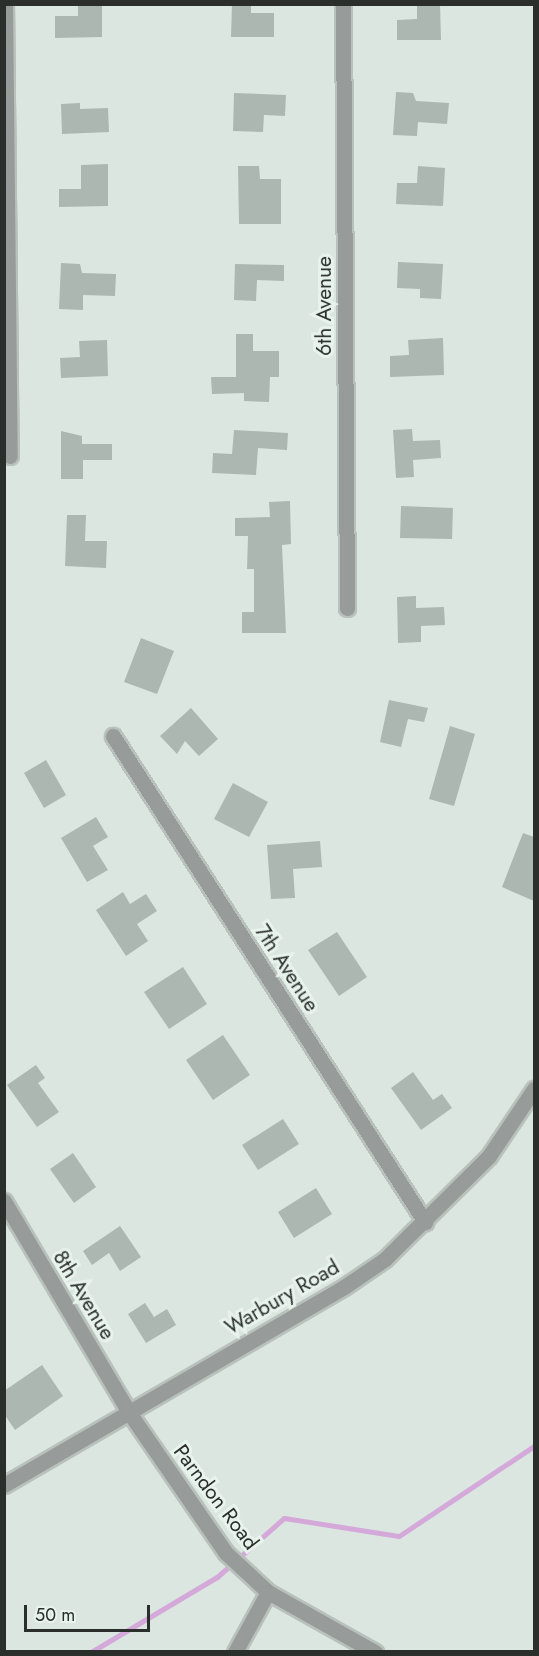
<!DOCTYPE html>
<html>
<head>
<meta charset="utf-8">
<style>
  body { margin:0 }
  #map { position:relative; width:539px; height:1656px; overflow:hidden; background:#dbe6e0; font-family:Jost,sans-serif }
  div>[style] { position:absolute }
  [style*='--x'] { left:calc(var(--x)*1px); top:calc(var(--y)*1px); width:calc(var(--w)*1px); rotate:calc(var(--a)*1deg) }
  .stream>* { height:5px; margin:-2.5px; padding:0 2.5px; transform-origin:2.5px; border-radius:2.5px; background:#d4a9da }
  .building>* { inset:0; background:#adb7b2 }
  .roads { filter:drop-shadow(2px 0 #b8c1bc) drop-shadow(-2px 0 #b8c1bc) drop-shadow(0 2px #b8c1bc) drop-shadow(0 -2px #b8c1bc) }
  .minor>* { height:15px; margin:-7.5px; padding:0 7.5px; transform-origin:7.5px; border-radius:7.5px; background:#979b99 }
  span { translate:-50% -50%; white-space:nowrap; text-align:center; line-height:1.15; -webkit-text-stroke:6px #e8f3ee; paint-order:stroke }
  .street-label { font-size:21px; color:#2a2f2c }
  .frame { position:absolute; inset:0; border:6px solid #2a2f2c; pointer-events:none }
  .scale { position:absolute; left:24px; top:1605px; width:126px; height:27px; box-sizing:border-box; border:3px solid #2a2f2c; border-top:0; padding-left:8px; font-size:18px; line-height:21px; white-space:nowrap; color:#2a2f2c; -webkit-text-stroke:4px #e8f3ee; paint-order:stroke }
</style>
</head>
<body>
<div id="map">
  <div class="stream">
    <i style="--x:91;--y:1652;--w:147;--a:-30.8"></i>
    <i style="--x:217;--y:1577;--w:89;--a:-41.4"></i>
    <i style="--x:284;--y:1518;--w:116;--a:8.9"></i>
    <i style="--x:399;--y:1536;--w:162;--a:-33.7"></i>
  </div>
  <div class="building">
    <i style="clip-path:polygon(78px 4px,102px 4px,102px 37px,55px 38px,55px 16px,78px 16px)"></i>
    <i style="clip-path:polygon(232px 4px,251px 4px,251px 13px,274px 13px,274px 37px,231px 37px)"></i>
    <i style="clip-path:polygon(417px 4px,440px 4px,441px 40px,397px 40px,397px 20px,417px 19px)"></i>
    <i style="clip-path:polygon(396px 92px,413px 93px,416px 101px,449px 103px,447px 124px,418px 122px,417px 136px,393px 135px)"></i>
    <i style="clip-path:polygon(234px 93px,286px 95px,285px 116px,264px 115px,263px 132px,233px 131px)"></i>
    <i style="clip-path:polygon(80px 103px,80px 109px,108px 108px,109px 132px,62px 134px,61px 104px)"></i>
    <i style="clip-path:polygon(108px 164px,108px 206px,59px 207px,59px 189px,81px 189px,81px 165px)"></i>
    <i style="clip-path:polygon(238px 166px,259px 166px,260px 179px,281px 179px,281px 224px,239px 224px)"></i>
    <i style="clip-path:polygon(418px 166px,445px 168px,443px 206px,396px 204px,397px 183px,417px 183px)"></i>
    <i style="clip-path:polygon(398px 262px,443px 264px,441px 299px,420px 298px,420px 289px,397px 288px)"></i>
    <i style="clip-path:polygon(61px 263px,80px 264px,82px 273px,116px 274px,115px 296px,83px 295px,83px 310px,59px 309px)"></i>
    <i style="clip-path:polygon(235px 264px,284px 265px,284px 281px,257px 280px,256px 301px,234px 300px)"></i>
    <i style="clip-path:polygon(236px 334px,253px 334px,253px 351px,279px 351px,279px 377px,270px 377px,269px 402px,244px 401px,244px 393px,212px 394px,211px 377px,236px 377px)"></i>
    <i style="clip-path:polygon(443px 338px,444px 375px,390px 377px,390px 356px,409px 355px,408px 340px)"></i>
    <i style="clip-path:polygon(107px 340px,108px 376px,61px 378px,60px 358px,80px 357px,79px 341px)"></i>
    <i style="clip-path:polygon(412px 429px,413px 441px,440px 440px,441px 458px,413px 460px,414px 477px,396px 478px,393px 430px)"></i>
    <i style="clip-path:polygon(234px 430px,288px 433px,287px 450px,258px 448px,256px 475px,212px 473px,213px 453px,232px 454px)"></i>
    <i style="clip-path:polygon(61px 431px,82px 436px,82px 444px,112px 444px,112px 460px,83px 460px,83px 479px,61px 479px)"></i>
    <i style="clip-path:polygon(290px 501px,291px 544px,282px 545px,286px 633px,242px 633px,242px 612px,254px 612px,254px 569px,247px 569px,248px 536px,235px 536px,235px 518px,270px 517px,269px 502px)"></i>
    <i style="clip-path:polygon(401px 506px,453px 508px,452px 539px,400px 538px)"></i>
    <i style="clip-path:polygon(67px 515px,86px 515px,85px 541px,107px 541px,106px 568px,65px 566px)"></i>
    <i style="clip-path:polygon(416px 596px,416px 608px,444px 607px,445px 625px,421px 626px,421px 642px,398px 643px,397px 597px)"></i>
    <i style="clip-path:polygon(141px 638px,174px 651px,157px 694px,124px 682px)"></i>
    <i style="clip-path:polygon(389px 700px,428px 708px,424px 722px,408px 719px,401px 747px,380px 742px)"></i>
    <i style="clip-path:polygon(191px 708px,218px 739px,199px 756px,185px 741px,177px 754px,160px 736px)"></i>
    <i style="clip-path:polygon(450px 726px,475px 734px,454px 806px,429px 799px)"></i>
    <i style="clip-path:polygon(46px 760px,66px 795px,44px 808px,24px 773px)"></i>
    <i style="clip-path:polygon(233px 783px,268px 802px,249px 837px,214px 819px)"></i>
    <i style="clip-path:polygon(96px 817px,108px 837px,93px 846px,108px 870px,87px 882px,61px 838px)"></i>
    <i style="clip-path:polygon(523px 833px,534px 837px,534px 901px,502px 887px)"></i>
    <i style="clip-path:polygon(320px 841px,322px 867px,293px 869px,295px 898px,271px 899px,267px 845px)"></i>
    <i style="clip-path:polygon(123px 892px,130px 904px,146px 894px,157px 911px,137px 924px,148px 941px,126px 956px,96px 910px)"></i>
    <i style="clip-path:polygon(337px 932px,367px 977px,339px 996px,308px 950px)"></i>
    <i style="clip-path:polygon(183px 967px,207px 1004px,169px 1029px,144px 992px)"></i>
    <i style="clip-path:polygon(223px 1035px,250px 1075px,213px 1100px,186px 1060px)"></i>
    <i style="clip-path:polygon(36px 1065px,45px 1078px,38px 1083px,59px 1112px,37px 1127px,7px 1085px)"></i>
    <i style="clip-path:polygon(413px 1072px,433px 1100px,442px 1094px,452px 1108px,421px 1130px,391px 1088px)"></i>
    <i style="clip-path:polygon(283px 1119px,299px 1144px,258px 1170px,242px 1145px)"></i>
    <i style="clip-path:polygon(73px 1153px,96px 1187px,74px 1203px,50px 1169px)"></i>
    <i style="clip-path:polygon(316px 1188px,332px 1214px,294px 1238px,278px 1212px)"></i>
    <i style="clip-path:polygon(120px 1226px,141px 1257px,120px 1271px,109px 1253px,92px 1265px,83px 1251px)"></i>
    <i style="clip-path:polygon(145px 1303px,154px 1317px,167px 1309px,176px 1325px,146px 1343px,128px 1314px)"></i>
    <i style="clip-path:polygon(42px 1365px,63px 1396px,15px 1430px,4px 1414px,4px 1391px)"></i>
  </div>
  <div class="roads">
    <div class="minor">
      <i style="--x:5;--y:4;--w:452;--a:89.4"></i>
      <i style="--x:343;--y:4;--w:604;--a:89.62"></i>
      <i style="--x:113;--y:736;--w:578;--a:57.3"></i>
      <i style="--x:4;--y:1201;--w:244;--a:59.4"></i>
      <i style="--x:128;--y:1411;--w:173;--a:55.4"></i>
      <i style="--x:226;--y:1553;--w:57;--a:42.9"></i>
      <i style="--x:268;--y:1592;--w:123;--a:29.3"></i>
      <i style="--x:4;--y:1485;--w:393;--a:-30.2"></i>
      <i style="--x:344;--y:1287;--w:50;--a:-34.3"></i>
      <i style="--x:385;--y:1259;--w:146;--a:-44.7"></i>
      <i style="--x:489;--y:1156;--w:81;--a:-56.1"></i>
      <i style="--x:235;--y:1652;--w:68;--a:-61.2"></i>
    </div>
  </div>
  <div class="street-label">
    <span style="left:324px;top:306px;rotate:-90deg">6th Avenue</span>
    <span style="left:287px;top:968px;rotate:57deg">7th Avenue</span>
    <span style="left:84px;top:1295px;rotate:59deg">8th Avenue</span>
    <span style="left:282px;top:1297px;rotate:-30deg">Warbury Road</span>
    <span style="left:216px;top:1497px;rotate:53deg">Parndon Road</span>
  </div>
  <div class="frame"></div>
  <div class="scale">50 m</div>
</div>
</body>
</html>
